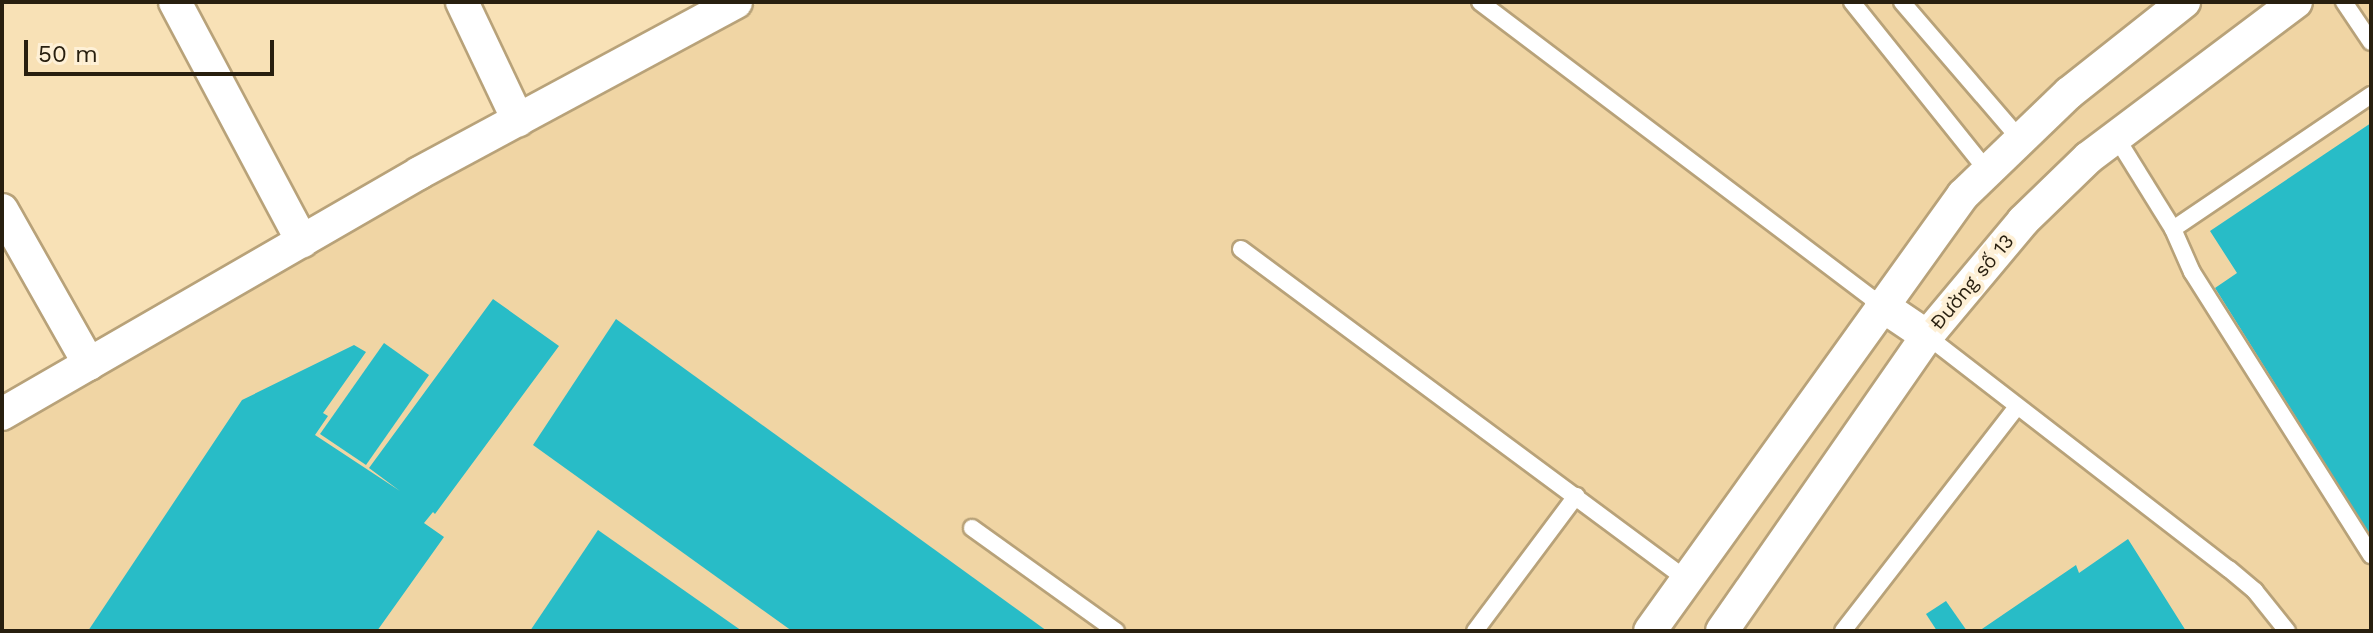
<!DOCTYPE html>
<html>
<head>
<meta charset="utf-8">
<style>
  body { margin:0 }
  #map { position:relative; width:2373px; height:633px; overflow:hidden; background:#f8e1b6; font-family:"Work Sans",sans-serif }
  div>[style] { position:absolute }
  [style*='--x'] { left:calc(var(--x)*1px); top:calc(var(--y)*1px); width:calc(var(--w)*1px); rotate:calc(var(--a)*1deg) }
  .built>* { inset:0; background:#f0d5a4 }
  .building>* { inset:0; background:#28bcc7 }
  .roads { filter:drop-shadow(2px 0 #b8a279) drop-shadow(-2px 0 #b8a279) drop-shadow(0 2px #b8a279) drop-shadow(0 -2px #b8a279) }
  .service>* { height:16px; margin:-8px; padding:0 8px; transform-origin:8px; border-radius:8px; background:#fff }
  .minor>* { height:32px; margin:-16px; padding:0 16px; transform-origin:16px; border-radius:16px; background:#fff }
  span { translate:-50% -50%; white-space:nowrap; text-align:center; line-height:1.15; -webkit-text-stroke:8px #fef0d6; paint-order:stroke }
  .street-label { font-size:20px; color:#281f0f }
  .frame { position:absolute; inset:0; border:4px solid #281f0f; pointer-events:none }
  .scale { position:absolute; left:24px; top:40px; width:250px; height:36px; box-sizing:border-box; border:4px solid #281f0f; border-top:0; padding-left:10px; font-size:24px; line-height:28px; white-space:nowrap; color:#281f0f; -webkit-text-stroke:6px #fef0d6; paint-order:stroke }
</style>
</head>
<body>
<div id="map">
  <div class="built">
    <i style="clip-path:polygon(760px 2px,2371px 2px,2371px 631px,2px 631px,2px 427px,426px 183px)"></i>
  </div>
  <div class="building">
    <i style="clip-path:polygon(2371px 123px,2371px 537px,2215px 288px,2237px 273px,2210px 231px)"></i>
    <i style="clip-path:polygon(493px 299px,559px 346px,435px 514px,433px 512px,424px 523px,444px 537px,377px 631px,88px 631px,242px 400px,354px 345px,366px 352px,323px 413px,328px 416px,315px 435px,400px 491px,369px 468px)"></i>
    <i style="clip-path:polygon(616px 319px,1047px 631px,792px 631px,533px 445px)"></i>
    <i style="clip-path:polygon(384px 343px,429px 375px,366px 465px,320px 434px)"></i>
    <i style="clip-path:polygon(598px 530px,742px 631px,530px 631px)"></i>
    <i style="clip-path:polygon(2128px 539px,2186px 631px,1979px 631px,2076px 565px,2079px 573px)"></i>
    <i style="clip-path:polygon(1946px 601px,1967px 631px,1937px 631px,1926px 614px)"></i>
  </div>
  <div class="roads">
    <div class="service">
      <i style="--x:1480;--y:2;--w:503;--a:37.08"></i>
      <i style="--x:1852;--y:2;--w:214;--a:51.3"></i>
      <i style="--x:1902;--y:2;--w:179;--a:49.3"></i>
      <i style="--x:2344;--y:2;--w:48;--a:56"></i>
      <i style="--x:2116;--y:137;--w:108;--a:58.2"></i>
      <i style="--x:2173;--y:229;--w:47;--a:66.2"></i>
      <i style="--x:2192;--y:272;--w:335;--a:57.7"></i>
      <i style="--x:2173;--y:229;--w:239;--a:-34.1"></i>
      <i style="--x:1241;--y:249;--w:554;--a:36.56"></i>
      <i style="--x:1927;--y:336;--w:381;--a:37.7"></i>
      <i style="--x:2229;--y:569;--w:34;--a:40"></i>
      <i style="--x:2255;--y:591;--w:51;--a:51.3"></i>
      <i style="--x:972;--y:528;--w:177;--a:35.6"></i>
      <i style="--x:1475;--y:631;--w:169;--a:-53.2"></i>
      <i style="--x:1843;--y:631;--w:284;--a:-52.2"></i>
    </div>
    <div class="minor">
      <i style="--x:175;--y:2;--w:271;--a:62"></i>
      <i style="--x:462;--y:2;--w:131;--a:64.6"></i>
      <i style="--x:2;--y:210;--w:177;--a:60.5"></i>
      <i style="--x:1881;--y:305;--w:55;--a:34"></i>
      <i style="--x:2;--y:414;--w:482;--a:-30"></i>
      <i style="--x:419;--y:173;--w:360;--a:-28.3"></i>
      <i style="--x:1650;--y:631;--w:537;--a:-54.33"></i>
      <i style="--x:1963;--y:195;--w:147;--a:-43.9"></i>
      <i style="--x:2069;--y:93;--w:147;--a:-38.4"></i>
      <i style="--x:1722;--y:631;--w:359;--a:-55.2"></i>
      <i style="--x:1927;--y:336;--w:150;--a:-50.1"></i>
      <i style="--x:2023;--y:221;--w:91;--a:-44.1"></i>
      <i style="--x:2088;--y:158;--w:260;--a:-36.9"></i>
    </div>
  </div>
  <div class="street-label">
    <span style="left:1972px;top:282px;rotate:-50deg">Đường số 13</span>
  </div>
  <div class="frame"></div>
  <div class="scale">50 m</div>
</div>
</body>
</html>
